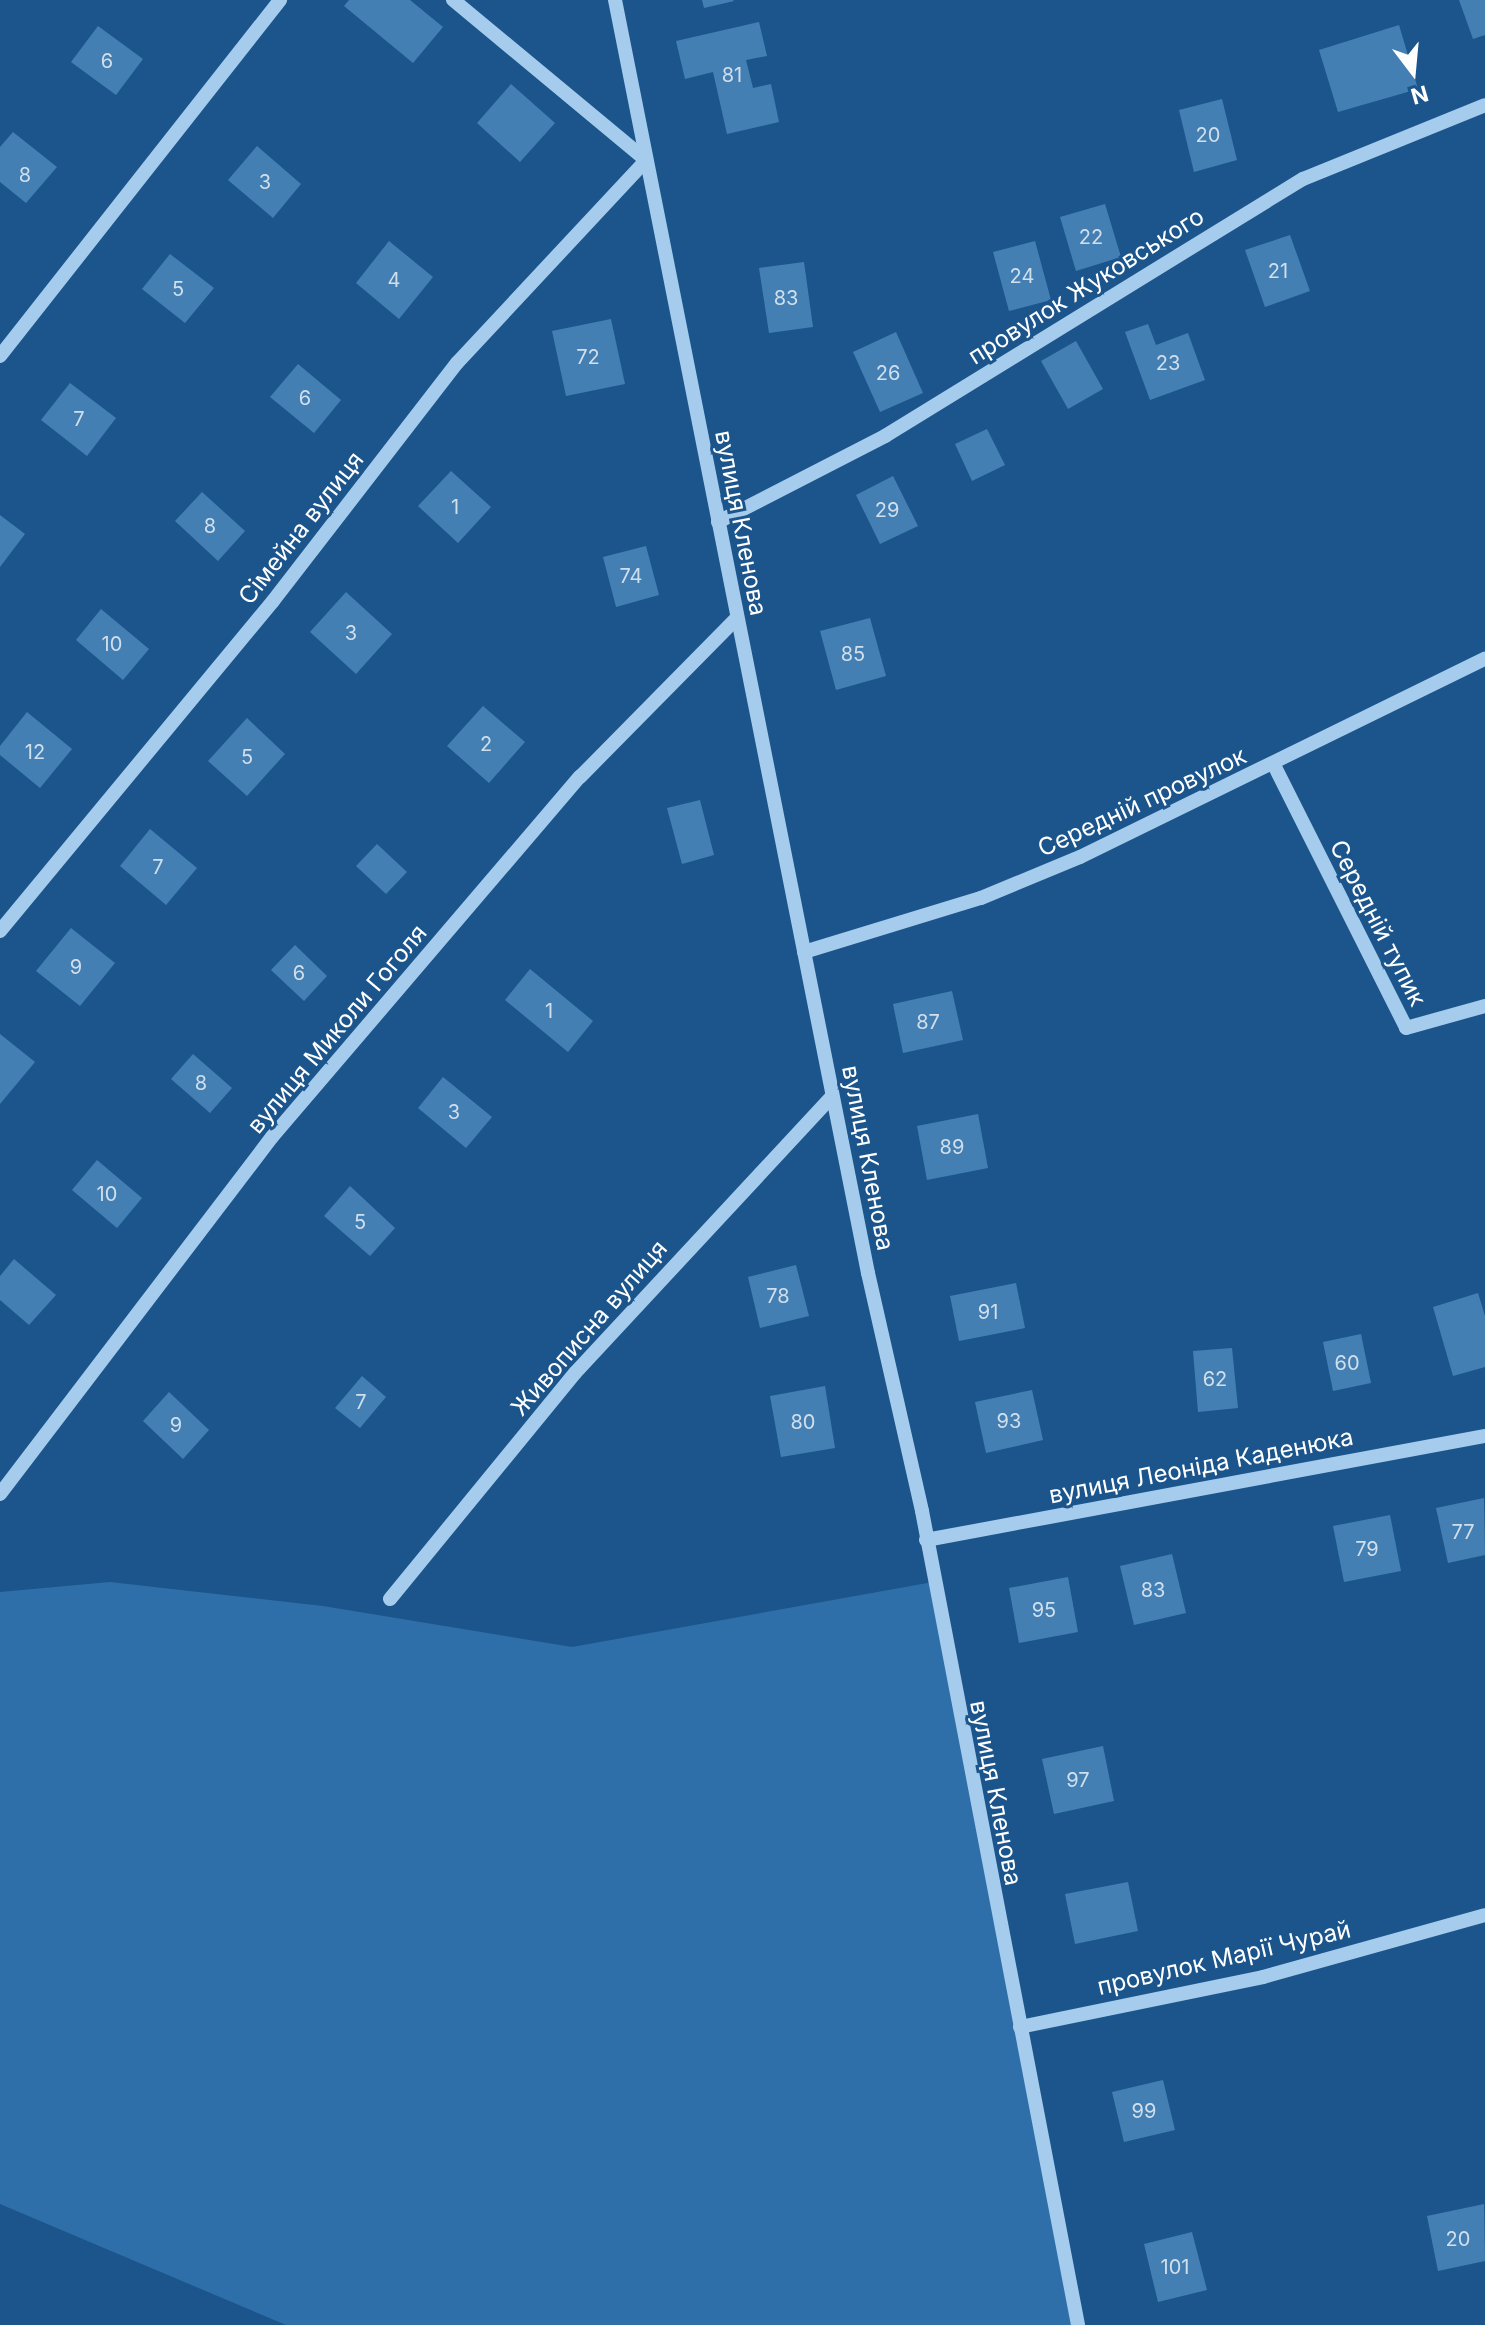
<!DOCTYPE html>
<html>
<head>
<meta charset="utf-8">
<style>
  body { margin:0 }
  #map { position:relative; width:1485px; height:2325px; overflow:hidden; background:#1b558c; font-family:Inter,sans-serif }
  div>[style] { position:absolute }
  [style*='--x'] { left:calc(var(--x)*1px); top:calc(var(--y)*1px); width:calc(var(--w)*1px); rotate:calc(var(--a)*1deg) }
  .green>* { inset:0; background:#2e6faa }
  .building>* { inset:0; background:#447fb4 }
  .minor>* { height:14px; margin:-7px; padding:0 7px; transform-origin:7px; border-radius:7px; background:#a6cced }
  span { translate:-50% -50%; white-space:nowrap; text-align:center; line-height:1.15; -webkit-text-stroke:6px #1b558c; paint-order:stroke }
  .number-label { font-size:20px; color:#d0dfec }
  .number-label span { -webkit-text-stroke-width:0 }
  .street-label { font-size:24px; color:#fff }
  .north { position:absolute; left:1373px; top:32px; width:80px; height:80px; -webkit-text-stroke:6px #1b558c; paint-order:stroke; rotate:164deg; font-size:22px; font-weight:700; line-height:32px; text-align:center; color:#fff }
  .north::after { content:''; display:block; margin:auto; width:28px; height:36px; background:#fff; clip-path:polygon(50% 0,100% 100%,50% 72%,0 100%) }
</style>
</head>
<body>
<div id="map">
  <div class="green">
    <i style="clip-path:polygon(110px 1582px,323px 1606px,572px 1647px,933px 1582px,1078px 2325px,286px 2325px,0 2204px,0 1592px)"></i>
  </div>
  <div class="building">
    <i style="clip-path:polygon(349px 0,410px 0,443px 27px,413px 63px,344px 6px)"></i>
    <i style="clip-path:polygon(702px 0,733px 0,734px 1px,704px 8px)"></i>
    <i style="clip-path:polygon(1459px 0,1485px 0,1485px 35px,1473px 39px)"></i>
    <i style="clip-path:polygon(759px 22px,767px 56px,746px 60px,753px 88px,771px 84px,779px 122px,727px 134px,713px 72px,685px 79px,676px 41px)"></i>
    <i style="clip-path:polygon(1399px 25px,1418px 89px,1338px 112px,1319px 50px)"></i>
    <i style="clip-path:polygon(98px 26px,143px 59px,116px 95px,71px 62px)"></i>
    <i style="clip-path:polygon(511px 84px,555px 123px,520px 162px,477px 123px)"></i>
    <i style="clip-path:polygon(1222px 99px,1237px 160px,1194px 172px,1179px 110px)"></i>
    <i style="clip-path:polygon(13px 132px,57px 167px,26px 203px,0 182px,0 147px)"></i>
    <i style="clip-path:polygon(257px 146px,301px 184px,273px 218px,228px 180px)"></i>
    <i style="clip-path:polygon(1105px 204px,1121px 257px,1076px 271px,1060px 217px)"></i>
    <i style="clip-path:polygon(1290px 235px,1310px 291px,1265px 307px,1245px 250px)"></i>
    <i style="clip-path:polygon(389px 241px,433px 277px,399px 319px,356px 283px)"></i>
    <i style="clip-path:polygon(1035px 241px,1051px 300px,1009px 311px,993px 252px)"></i>
    <i style="clip-path:polygon(170px 254px,214px 288px,185px 323px,142px 289px)"></i>
    <i style="clip-path:polygon(804px 262px,813px 327px,769px 333px,759px 268px)"></i>
    <i style="clip-path:polygon(611px 319px,625px 384px,566px 396px,552px 331px)"></i>
    <i style="clip-path:polygon(1148px 324px,1156px 345px,1188px 333px,1205px 380px,1150px 400px,1125px 332px)"></i>
    <i style="clip-path:polygon(896px 332px,923px 393px,880px 412px,853px 352px)"></i>
    <i style="clip-path:polygon(1076px 341px,1103px 389px,1068px 409px,1041px 361px)"></i>
    <i style="clip-path:polygon(298px 364px,341px 400px,314px 433px,270px 397px)"></i>
    <i style="clip-path:polygon(70px 383px,116px 418px,87px 456px,41px 420px)"></i>
    <i style="clip-path:polygon(987px 429px,1005px 465px,972px 481px,955px 444px)"></i>
    <i style="clip-path:polygon(451px 471px,491px 507px,458px 543px,418px 506px)"></i>
    <i style="clip-path:polygon(893px 476px,918px 526px,880px 544px,856px 495px)"></i>
    <i style="clip-path:polygon(202px 492px,245px 531px,218px 561px,175px 521px)"></i>
    <i style="clip-path:polygon(0 515px,25px 534px,0 567px)"></i>
    <i style="clip-path:polygon(646px 546px,659px 595px,616px 607px,603px 557px)"></i>
    <i style="clip-path:polygon(346px 592px,392px 634px,356px 674px,310px 632px)"></i>
    <i style="clip-path:polygon(101px 609px,149px 649px,123px 680px,76px 640px)"></i>
    <i style="clip-path:polygon(870px 618px,886px 676px,836px 690px,820px 631px)"></i>
    <i style="clip-path:polygon(483px 706px,525px 742px,489px 783px,447px 746px)"></i>
    <i style="clip-path:polygon(27px 712px,72px 749px,40px 788px,0 755px,0 746px)"></i>
    <i style="clip-path:polygon(247px 718px,285px 754px,247px 796px,208px 761px)"></i>
    <i style="clip-path:polygon(700px 800px,714px 855px,682px 864px,667px 808px)"></i>
    <i style="clip-path:polygon(150px 829px,197px 868px,166px 905px,120px 866px)"></i>
    <i style="clip-path:polygon(377px 844px,407px 872px,386px 894px,356px 866px)"></i>
    <i style="clip-path:polygon(71px 928px,115px 963px,80px 1006px,36px 971px)"></i>
    <i style="clip-path:polygon(295px 945px,327px 976px,304px 1001px,271px 970px)"></i>
    <i style="clip-path:polygon(530px 969px,593px 1021px,568px 1052px,505px 1000px)"></i>
    <i style="clip-path:polygon(952px 991px,963px 1040px,903px 1053px,893px 1004px)"></i>
    <i style="clip-path:polygon(0 1034px,35px 1062px,0 1104px)"></i>
    <i style="clip-path:polygon(193px 1054px,232px 1088px,210px 1113px,171px 1079px)"></i>
    <i style="clip-path:polygon(443px 1077px,492px 1117px,466px 1148px,418px 1108px)"></i>
    <i style="clip-path:polygon(978px 1114px,988px 1168px,927px 1180px,917px 1126px)"></i>
    <i style="clip-path:polygon(97px 1160px,142px 1198px,117px 1228px,72px 1190px)"></i>
    <i style="clip-path:polygon(350px 1186px,395px 1228px,370px 1256px,324px 1216px)"></i>
    <i style="clip-path:polygon(14px 1259px,56px 1295px,29px 1325px,0 1300px,0 1276px)"></i>
    <i style="clip-path:polygon(796px 1265px,809px 1316px,760px 1328px,748px 1277px)"></i>
    <i style="clip-path:polygon(1016px 1283px,1025px 1328px,959px 1341px,950px 1296px)"></i>
    <i style="clip-path:polygon(1478px 1293px,1485px 1316px,1485px 1367px,1453px 1376px,1433px 1307px)"></i>
    <i style="clip-path:polygon(1361px 1334px,1371px 1383px,1333px 1391px,1323px 1342px)"></i>
    <i style="clip-path:polygon(1232px 1348px,1238px 1408px,1198px 1412px,1193px 1351px)"></i>
    <i style="clip-path:polygon(362px 1376px,386px 1397px,360px 1428px,335px 1408px)"></i>
    <i style="clip-path:polygon(825px 1386px,835px 1448px,781px 1457px,770px 1396px)"></i>
    <i style="clip-path:polygon(1032px 1390px,1043px 1440px,986px 1453px,975px 1402px)"></i>
    <i style="clip-path:polygon(169px 1392px,209px 1430px,183px 1459px,143px 1421px)"></i>
    <i style="clip-path:polygon(1484px 1498px,1485px 1555px,1448px 1563px,1436px 1508px)"></i>
    <i style="clip-path:polygon(1390px 1515px,1401px 1571px,1344px 1582px,1333px 1526px)"></i>
    <i style="clip-path:polygon(1172px 1554px,1186px 1613px,1134px 1625px,1120px 1566px)"></i>
    <i style="clip-path:polygon(1068px 1577px,1078px 1632px,1019px 1643px,1009px 1588px)"></i>
    <i style="clip-path:polygon(1103px 1746px,1114px 1801px,1054px 1814px,1042px 1759px)"></i>
    <i style="clip-path:polygon(1128px 1882px,1138px 1931px,1075px 1944px,1065px 1894px)"></i>
    <i style="clip-path:polygon(1163px 2080px,1175px 2130px,1124px 2142px,1112px 2092px)"></i>
    <i style="clip-path:polygon(1484px 2204px,1485px 2261px,1438px 2271px,1427px 2216px)"></i>
    <i style="clip-path:polygon(1192px 2232px,1207px 2290px,1158px 2302px,1144px 2244px)"></i>
  </div>
  <div class="minor">
    <i style="--x:615;--y:0;--w:1298;--a:78.76"></i>
    <i style="--x:868;--y:1273;--w:244;--a:77.2"></i>
    <i style="--x:922;--y:1511;--w:829;--a:79.15"></i>
    <i style="--x:0;--y:356;--w:453;--a:-51.8"></i>
    <i style="--x:718;--y:522;--w:188;--a:-27.2"></i>
    <i style="--x:885;--y:436;--w:491;--a:-31.6"></i>
    <i style="--x:1303;--y:179;--w:196;--a:-22.1"></i>
    <i style="--x:1274;--y:765;--w:294;--a:63.3"></i>
    <i style="--x:1406;--y:1028;--w:82;--a:-15.6"></i>
    <i style="--x:0;--y:931;--w:428;--a:-50.4"></i>
    <i style="--x:273;--y:601;--w:301;--a:-52.3"></i>
    <i style="--x:457;--y:363;--w:277;--a:-47"></i>
    <i style="--x:646;--y:160;--w:251;--a:-140.3"></i>
    <i style="--x:804;--y:952;--w:185;--a:-17"></i>
    <i style="--x:981;--y:898;--w:107;--a:-22.5"></i>
    <i style="--x:1080;--y:857;--w:451;--a:-26.1"></i>
    <i style="--x:0;--y:1494;--w:449;--a:-52.7"></i>
    <i style="--x:272;--y:1137;--w:474;--a:-49.5"></i>
    <i style="--x:580;--y:777;--w:223;--a:-45.4"></i>
    <i style="--x:926;--y:1540;--w:569;--a:-10.54"></i>
    <i style="--x:390;--y:1599;--w:292;--a:-50.7"></i>
    <i style="--x:575;--y:1373;--w:378;--a:-47.1"></i>
    <i style="--x:1020;--y:2027;--w:248;--a:-11.6"></i>
    <i style="--x:1263;--y:1977;--w:230;--a:-15.6"></i>
  </div>
  <div class="number-label">
    <span style="left:107px;top:61px">6</span>
    <span style="left:732px;top:75px">81</span>
    <span style="left:1208px;top:135px">20</span>
    <span style="left:25px;top:175px">8</span>
    <span style="left:265px;top:182px">3</span>
    <span style="left:1091px;top:237px">22</span>
    <span style="left:1278px;top:271px">21</span>
    <span style="left:1022px;top:276px">24</span>
    <span style="left:394px;top:280px">4</span>
    <span style="left:178px;top:289px">5</span>
    <span style="left:786px;top:298px">83</span>
    <span style="left:588px;top:357px">72</span>
    <span style="left:1168px;top:363px">23</span>
    <span style="left:888px;top:373px">26</span>
    <span style="left:305px;top:398px">6</span>
    <span style="left:79px;top:419px">7</span>
    <span style="left:455px;top:507px">1</span>
    <span style="left:887px;top:510px">29</span>
    <span style="left:210px;top:526px">8</span>
    <span style="left:631px;top:576px">74</span>
    <span style="left:351px;top:633px">3</span>
    <span style="left:112px;top:644px">10</span>
    <span style="left:853px;top:654px">85</span>
    <span style="left:486px;top:744px">2</span>
    <span style="left:35px;top:752px">12</span>
    <span style="left:247px;top:757px">5</span>
    <span style="left:158px;top:867px">7</span>
    <span style="left:76px;top:967px">9</span>
    <span style="left:299px;top:973px">6</span>
    <span style="left:549px;top:1011px">1</span>
    <span style="left:928px;top:1022px">87</span>
    <span style="left:201px;top:1083px">8</span>
    <span style="left:454px;top:1112px">3</span>
    <span style="left:952px;top:1147px">89</span>
    <span style="left:107px;top:1194px">10</span>
    <span style="left:360px;top:1222px">5</span>
    <span style="left:778px;top:1296px">78</span>
    <span style="left:988px;top:1312px">91</span>
    <span style="left:1347px;top:1363px">60</span>
    <span style="left:1215px;top:1379px">62</span>
    <span style="left:361px;top:1402px">7</span>
    <span style="left:1009px;top:1421px">93</span>
    <span style="left:803px;top:1422px">80</span>
    <span style="left:176px;top:1425px">9</span>
    <span style="left:1463px;top:1532px">77</span>
    <span style="left:1367px;top:1549px">79</span>
    <span style="left:1153px;top:1590px">83</span>
    <span style="left:1044px;top:1610px">95</span>
    <span style="left:1078px;top:1780px">97</span>
    <span style="left:1144px;top:2111px">99</span>
    <span style="left:1458px;top:2239px">20</span>
    <span style="left:1175px;top:2267px">101</span>
  </div>
  <div class="street-label">
    <span style="left:1086px;top:286px;rotate:-32deg">провулок Жуковського</span>
    <span style="left:741px;top:523px;rotate:79deg">вулиця Кленова</span>
    <span style="left:301px;top:528px;rotate:-52deg">Сімейна вулиця</span>
    <span style="left:1142px;top:802px;rotate:-25deg">Середній провулок</span>
    <span style="left:1378px;top:923px;rotate:63deg">Середній тупик</span>
    <span style="left:337px;top:1029px;rotate:-50deg">вулиця Миколи Гоголя</span>
    <span style="left:868px;top:1158px;rotate:79deg">вулиця Кленова</span>
    <span style="left:589px;top:1328px;rotate:-49deg">Живописна вулиця</span>
    <span style="left:1201px;top:1466px;rotate:-11deg">вулиця Леоніда Каденюка</span>
    <span style="left:996px;top:1793px;rotate:79deg">вулиця Кленова</span>
    <span style="left:1224px;top:1958px;rotate:-13deg">провулок Марії Чурай</span>
  </div>
  <div class="north">N</div>
</div>
</body>
</html>
